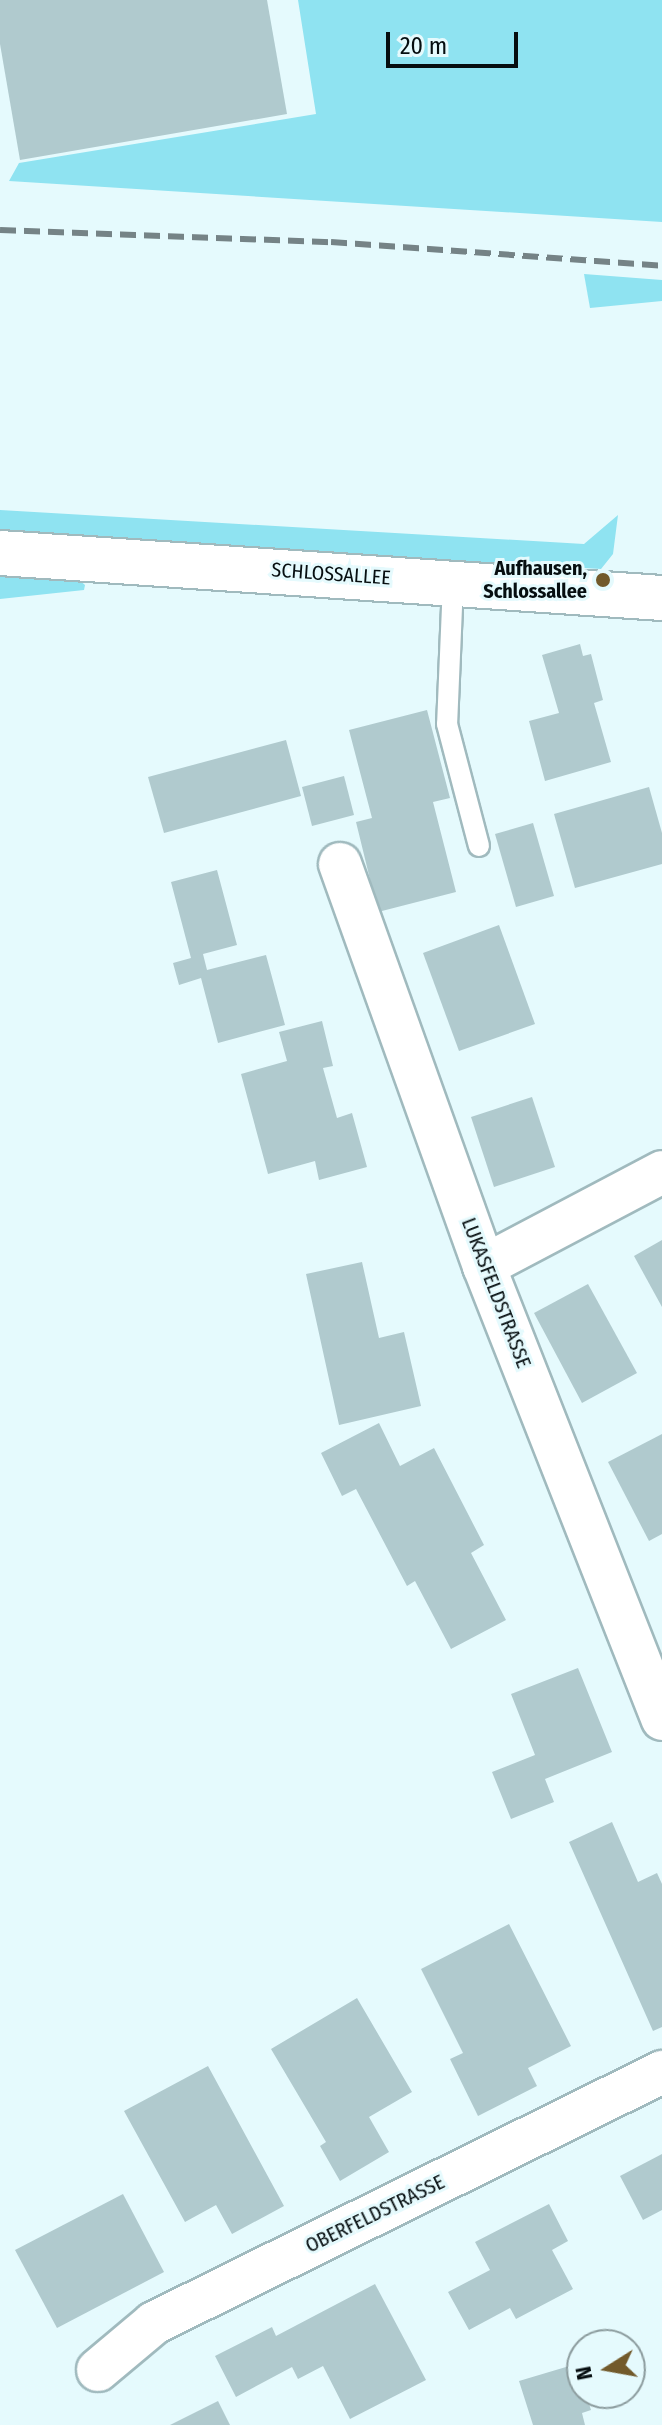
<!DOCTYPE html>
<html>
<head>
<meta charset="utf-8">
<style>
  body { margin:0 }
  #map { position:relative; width:662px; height:2425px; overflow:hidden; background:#e5fafd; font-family:"Fira Sans Condensed",sans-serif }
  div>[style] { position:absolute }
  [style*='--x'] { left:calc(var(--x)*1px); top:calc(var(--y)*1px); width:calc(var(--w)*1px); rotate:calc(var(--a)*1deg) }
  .green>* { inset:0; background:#8fe3f1 }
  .building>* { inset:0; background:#b0cace }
  .roads { filter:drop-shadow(2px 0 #a0babe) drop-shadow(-2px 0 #a0babe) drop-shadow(0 2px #a0babe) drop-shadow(0 -2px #a0babe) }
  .lane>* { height:20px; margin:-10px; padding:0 10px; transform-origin:10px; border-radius:10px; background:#fff }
  .street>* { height:42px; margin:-21px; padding:0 21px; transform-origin:21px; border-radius:21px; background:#fff }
  .secondary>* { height:44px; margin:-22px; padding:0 22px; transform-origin:22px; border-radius:22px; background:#fff }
  .rail>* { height:6px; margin-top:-3px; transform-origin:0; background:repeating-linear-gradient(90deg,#758386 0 16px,transparent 0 24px) }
  .dots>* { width:22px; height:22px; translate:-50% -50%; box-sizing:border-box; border:4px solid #e5fafd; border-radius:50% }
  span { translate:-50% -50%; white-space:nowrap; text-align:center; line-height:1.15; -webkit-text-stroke:6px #e5fafd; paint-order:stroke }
  .poi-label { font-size:20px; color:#060e10; font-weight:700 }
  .right { translate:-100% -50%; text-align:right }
  .street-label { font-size:20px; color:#060e10 }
  .north { position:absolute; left:566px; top:2329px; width:80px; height:80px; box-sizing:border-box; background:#e5fafd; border:2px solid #8c9c9e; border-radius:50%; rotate:259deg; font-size:22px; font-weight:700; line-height:32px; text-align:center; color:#060e10 }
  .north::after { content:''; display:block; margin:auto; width:28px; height:36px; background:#725a2b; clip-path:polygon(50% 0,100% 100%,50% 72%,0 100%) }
  .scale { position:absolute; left:386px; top:32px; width:132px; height:36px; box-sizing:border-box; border:4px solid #060e10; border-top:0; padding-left:10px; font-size:24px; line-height:28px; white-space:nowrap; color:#060e10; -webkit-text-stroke:6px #e5fafd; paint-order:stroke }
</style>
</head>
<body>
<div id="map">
  <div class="green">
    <i style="clip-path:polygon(298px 0,662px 0,662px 222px,9px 181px,19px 163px,316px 114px)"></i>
    <i style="clip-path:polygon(584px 274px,662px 280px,662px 301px,590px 308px)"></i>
    <i style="clip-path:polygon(0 510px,584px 544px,618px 515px,613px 554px,601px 569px,0 534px)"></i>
    <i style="clip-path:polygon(0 576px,79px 580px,85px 585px,84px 590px,0 599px)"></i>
  </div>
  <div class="building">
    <i style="clip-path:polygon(0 0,267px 0,287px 114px,20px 160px,0 44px)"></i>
    <i style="clip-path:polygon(580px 644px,583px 656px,591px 654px,603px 700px,594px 703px,611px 762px,545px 781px,529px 721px,559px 713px,542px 655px)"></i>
    <i style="clip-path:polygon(427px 710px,450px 798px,433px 802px,456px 892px,378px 912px,356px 822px,372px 818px,349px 730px)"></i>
    <i style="clip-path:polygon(286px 740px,301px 796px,164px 833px,148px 777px)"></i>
    <i style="clip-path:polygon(344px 776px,354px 815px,312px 826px,302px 787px)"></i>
    <i style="clip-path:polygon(649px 787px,662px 833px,662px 864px,575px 888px,554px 814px)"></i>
    <i style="clip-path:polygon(533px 823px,554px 896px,516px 907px,495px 834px)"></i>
    <i style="clip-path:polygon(217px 870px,237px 945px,203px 954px,207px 970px,266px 955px,285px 1025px,218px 1043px,201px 978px,179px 985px,173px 963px,191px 958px,171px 882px)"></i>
    <i style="clip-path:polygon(499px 925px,535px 1024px,459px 1051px,423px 953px)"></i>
    <i style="clip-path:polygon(322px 1021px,333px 1066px,323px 1068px,337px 1118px,352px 1113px,367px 1167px,319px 1180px,315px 1161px,268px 1174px,241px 1074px,287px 1061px,279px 1032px)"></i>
    <i style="clip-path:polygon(532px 1097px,555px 1167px,494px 1187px,471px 1117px)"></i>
    <i style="clip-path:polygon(662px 1240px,662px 1307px,634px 1256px)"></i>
    <i style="clip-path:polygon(362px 1262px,379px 1338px,404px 1332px,421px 1406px,339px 1425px,306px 1274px)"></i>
    <i style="clip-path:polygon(588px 1284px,637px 1373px,582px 1403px,534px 1313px)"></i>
    <i style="clip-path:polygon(379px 1423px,400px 1466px,434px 1448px,484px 1545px,471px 1553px,506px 1620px,451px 1649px,415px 1581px,407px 1586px,356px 1489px,342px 1496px,321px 1453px)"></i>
    <i style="clip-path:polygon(662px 1434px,662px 1534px,649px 1541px,608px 1462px)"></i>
    <i style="clip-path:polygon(578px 1668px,612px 1752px,545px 1779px,554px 1802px,511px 1819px,492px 1772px,535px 1755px,511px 1694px)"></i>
    <i style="clip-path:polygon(612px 1822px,638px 1882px,657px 1873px,662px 1884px,662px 2027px,653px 2031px,569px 1842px)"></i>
    <i style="clip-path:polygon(509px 1924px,571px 2046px,528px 2068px,537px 2086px,478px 2116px,450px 2059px,463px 2053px,421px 1969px)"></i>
    <i style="clip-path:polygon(357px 1998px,412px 2092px,369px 2117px,389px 2152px,340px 2181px,320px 2146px,326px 2142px,271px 2049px)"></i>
    <i style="clip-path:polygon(208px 2066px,284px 2206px,232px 2234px,216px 2205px,185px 2222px,124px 2111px)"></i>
    <i style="clip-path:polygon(662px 2154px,662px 2210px,643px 2220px,620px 2176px)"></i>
    <i style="clip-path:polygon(123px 2194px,164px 2272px,57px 2328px,15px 2250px)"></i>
    <i style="clip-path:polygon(549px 2204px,568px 2241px,552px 2250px,573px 2289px,516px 2319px,510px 2308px,469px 2330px,448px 2292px,490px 2270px,475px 2242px)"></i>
    <i style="clip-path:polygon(375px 2284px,426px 2380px,350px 2419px,323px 2366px,298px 2379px,292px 2367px,236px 2397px,215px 2356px,272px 2327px,276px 2336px)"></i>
    <i style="clip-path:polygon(576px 2364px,591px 2410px,582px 2413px,585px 2425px,533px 2425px,519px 2381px)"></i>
    <i style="clip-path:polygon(218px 2401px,230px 2425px,170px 2425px)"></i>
  </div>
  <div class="roads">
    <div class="lane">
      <i style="--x:453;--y:583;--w:141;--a:92.4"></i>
      <i style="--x:447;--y:724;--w:126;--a:75.3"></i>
    </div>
    <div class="street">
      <i style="--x:340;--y:864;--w:427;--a:70.3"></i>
      <i style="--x:484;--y:1266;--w:487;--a:68.5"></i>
      <i style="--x:484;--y:1266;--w:201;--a:-27.8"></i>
      <i style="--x:98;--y:2370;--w:73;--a:-40"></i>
      <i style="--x:154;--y:2323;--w:567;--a:-26.29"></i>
    </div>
    <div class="secondary">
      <i style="--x:0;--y:553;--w:664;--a:3.89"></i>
    </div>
  </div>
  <div class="rail">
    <i style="--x:0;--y:230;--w:331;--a:2.1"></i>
    <i style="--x:331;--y:242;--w:332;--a:4.1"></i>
  </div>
  <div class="dots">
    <i style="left:603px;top:580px;background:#725a2b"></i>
  </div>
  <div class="poi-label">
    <span class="right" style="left:587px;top:580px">Aufhausen,<br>Schlossallee</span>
  </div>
  <div class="street-label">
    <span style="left:331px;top:574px;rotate:4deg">SCHLOSSALLEE</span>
    <span style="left:496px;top:1293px;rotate:69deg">LUKASFELDSTRASSE</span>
    <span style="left:375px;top:2214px;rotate:-26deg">OBERFELDSTRASSE</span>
  </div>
  <div class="north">N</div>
  <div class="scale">20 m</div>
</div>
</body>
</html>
